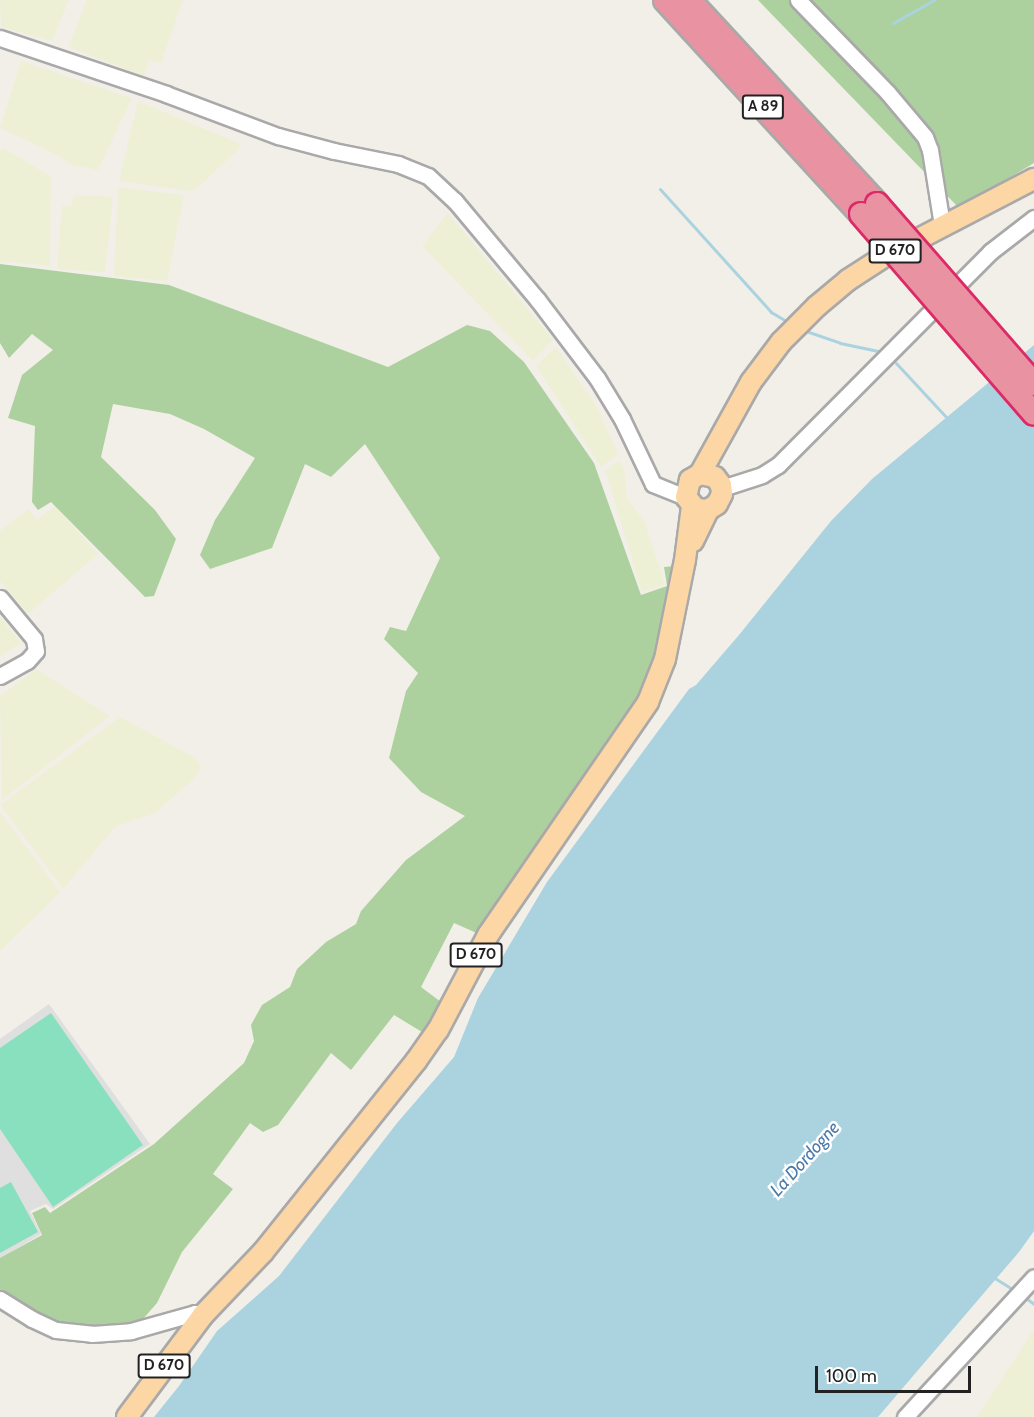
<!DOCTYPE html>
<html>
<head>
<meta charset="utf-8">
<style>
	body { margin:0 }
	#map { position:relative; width:1034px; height:1417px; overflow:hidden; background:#f2efe9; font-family:Cabin,sans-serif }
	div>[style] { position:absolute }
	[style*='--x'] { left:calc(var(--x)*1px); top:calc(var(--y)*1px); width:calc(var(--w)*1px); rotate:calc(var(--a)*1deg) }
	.residential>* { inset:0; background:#e0dfdf }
	.farmland>* { inset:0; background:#eef0d5 }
	.forest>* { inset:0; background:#add19e }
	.pitch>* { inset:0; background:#88e0be }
	.water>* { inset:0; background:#aad3df }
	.stream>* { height:3px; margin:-1.5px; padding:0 1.5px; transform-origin:1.5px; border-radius:1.5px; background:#aad3df }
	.roads { filter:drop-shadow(2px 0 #a9a9a9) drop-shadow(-2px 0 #a9a9a9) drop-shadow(0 2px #a9a9a9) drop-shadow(0 -2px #a9a9a9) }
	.minor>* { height:15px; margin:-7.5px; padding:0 7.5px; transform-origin:7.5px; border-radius:7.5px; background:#fff }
	.major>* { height:20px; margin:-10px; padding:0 10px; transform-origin:10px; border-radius:10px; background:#fcd6a4 }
	.highway>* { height:22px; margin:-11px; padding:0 11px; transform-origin:11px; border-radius:11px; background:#e892a2 }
	.bridges { filter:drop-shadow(2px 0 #dc2a67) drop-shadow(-2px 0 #dc2a67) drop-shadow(0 2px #dc2a67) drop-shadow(0 -2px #dc2a67) }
	.highway-bridge>* { height:22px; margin:-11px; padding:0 11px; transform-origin:11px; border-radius:11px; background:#e892a2 }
	span { translate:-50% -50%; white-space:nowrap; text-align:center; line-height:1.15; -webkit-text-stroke:5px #fff; paint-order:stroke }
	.shield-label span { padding:2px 4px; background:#fff; border:2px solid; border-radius:4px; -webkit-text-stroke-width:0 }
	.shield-label { font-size:15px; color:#222; font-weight:700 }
	.water-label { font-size:18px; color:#4a7aab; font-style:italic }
	.scale { position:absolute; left:815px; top:1366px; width:156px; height:27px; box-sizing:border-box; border:3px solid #222; border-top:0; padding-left:8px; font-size:18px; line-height:21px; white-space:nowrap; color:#222; -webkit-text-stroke:4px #fff; paint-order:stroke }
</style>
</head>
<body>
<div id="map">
	<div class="residential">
		<div style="clip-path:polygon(49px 1004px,150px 1144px,53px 1209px,46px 1204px,30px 1211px,41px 1234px,0 1259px,0 1039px)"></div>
	</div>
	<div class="farmland">
		<div style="clip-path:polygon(0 0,69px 0,52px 41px,1px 27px)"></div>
		<div style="clip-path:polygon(86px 0,183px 0,161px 63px,149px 60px,144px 76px,69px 47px)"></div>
		<div style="clip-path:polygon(21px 61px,132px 98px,98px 170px,72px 165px,57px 155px,0 128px)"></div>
		<div style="clip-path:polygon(138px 101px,241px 144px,238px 150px,196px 189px,190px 191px,119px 181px)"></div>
		<div style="clip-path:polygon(4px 148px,51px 177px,50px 266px,0 261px,0 150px)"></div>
		<div style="clip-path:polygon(118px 187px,184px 195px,167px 281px,114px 276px)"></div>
		<div style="clip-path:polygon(74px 195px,113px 197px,105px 272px,57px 269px,62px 206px,71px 206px)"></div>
		<div style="clip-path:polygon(448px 213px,553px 340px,533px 361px,422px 246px)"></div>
		<div style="clip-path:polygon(556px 347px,597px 407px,618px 454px,601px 467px,536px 366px)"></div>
		<div style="clip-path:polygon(620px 460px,625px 472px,627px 499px,644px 520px,665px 585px,642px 592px,605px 470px)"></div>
		<div style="clip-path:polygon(55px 506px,98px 554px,28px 614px,0 581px,0 531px,28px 509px,37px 520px)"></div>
		<div style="clip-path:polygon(0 617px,21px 643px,0 656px)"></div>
		<div style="clip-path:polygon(36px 669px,110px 716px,2px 800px,0 696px)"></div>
		<div style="clip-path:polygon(120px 717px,196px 758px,201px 767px,197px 776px,155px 813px,116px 826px,63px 889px,0 805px)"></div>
		<div style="clip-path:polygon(0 812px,60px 892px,0 951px)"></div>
		<div style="clip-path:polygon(1034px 1329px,1034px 1417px,977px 1417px)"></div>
	</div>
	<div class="forest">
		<div style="clip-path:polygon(758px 0,1034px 0,1034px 163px,959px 208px)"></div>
		<div style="clip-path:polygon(0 264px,169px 285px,388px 367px,467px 325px,490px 331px,524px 362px,594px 463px,641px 595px,667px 586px,664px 567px,675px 566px,653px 671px,634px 706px,575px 788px,547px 838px,481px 935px,454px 923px,421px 987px,441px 1002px,422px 1032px,394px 1015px,351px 1070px,331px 1053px,278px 1125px,263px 1132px,250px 1123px,213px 1174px,233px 1189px,182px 1252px,157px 1303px,143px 1319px,116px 1325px,80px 1327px,53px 1322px,0 1293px,0 1258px,42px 1235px,32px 1213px,45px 1207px,50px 1213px,154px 1144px,244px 1063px,254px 1041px,251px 1025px,262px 1005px,290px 987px,297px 969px,326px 942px,356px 924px,361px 911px,406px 860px,465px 816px,421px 792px,389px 758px,406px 691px,418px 673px,384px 639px,390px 627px,406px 631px,440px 558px,365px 444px,331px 477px,305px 464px,272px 548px,210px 569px,200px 555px,215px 520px,255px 458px,204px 429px,170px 414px,113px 404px,101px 457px,155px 510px,176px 539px,154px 596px,145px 597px,51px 502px,38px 510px,32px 502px,35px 426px,8px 418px,22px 375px,53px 350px,32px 334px,9px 358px,0 343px)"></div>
	</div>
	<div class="pitch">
		<div style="clip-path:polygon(51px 1013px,143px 1145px,53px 1207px,0 1129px,0 1048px)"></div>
		<div style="clip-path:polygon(11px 1182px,38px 1232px,0 1253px,0 1188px)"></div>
	</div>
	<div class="water">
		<div style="clip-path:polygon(1034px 345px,1034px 1231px,1019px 1252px,878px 1417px,154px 1417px,179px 1386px,217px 1331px,279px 1276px,397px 1123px,454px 1057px,478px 998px,547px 882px,689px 689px,696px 685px,739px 635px,831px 521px,872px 479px)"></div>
	</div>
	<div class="stream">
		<div style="--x:893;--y:23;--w:47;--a:-29.3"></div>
		<div style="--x:660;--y:189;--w:166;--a:47.9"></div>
		<div style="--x:771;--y:312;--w:21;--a:31"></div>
		<div style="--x:803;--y:330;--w:39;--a:19"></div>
		<div style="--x:840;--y:343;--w:40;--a:12"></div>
		<div style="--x:896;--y:363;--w:76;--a:47.1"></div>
		<div style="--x:993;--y:1277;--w:26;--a:32"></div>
		<div style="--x:1023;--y:1296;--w:14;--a:36"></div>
	</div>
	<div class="roads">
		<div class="minor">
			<div style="--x:798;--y:0;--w:129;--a:45.9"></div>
			<div style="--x:888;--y:93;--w:57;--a:49.9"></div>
			<div style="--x:925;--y:137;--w:14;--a:69"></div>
			<div style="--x:930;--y:150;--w:76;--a:80.9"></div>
			<div style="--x:0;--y:38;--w:175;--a:18.6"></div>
			<div style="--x:166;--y:94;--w:120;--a:20.6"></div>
			<div style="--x:278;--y:136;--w:58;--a:15"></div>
			<div style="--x:334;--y:151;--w:65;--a:11.5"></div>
			<div style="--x:398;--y:164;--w:32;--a:22"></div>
			<div style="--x:428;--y:176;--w:37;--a:43"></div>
			<div style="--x:455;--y:201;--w:128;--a:50.1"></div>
			<div style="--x:537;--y:299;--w:99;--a:52.8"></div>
			<div style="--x:597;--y:378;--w:48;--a:58.6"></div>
			<div style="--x:622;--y:419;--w:72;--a:64.5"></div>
			<div style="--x:653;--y:484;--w:35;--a:22"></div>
			<div style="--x:722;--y:488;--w:42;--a:-18"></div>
			<div style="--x:762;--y:475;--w:19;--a:-32"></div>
			<div style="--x:778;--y:465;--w:301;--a:-45.1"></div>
			<div style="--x:990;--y:252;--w:56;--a:-37.7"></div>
			<div style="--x:0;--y:598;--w:53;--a:50.3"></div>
			<div style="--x:34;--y:639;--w:12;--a:81"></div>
			<div style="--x:36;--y:651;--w:13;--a:132"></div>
			<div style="--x:27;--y:661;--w:31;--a:151"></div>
			<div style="--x:0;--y:1299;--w:38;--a:32"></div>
			<div style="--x:32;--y:1319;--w:26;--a:25"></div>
			<div style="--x:56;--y:1330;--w:36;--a:6"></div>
			<div style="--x:92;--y:1334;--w:39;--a:-4"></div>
			<div style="--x:131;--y:1331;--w:66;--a:-15.7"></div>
			<div style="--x:195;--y:1313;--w:8;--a:14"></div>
			<div style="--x:905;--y:1417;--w:190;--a:-47.3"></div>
		</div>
		<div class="major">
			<div style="--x:700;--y:474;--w:105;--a:-61"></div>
			<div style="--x:751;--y:382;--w:50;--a:-53.1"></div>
			<div style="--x:781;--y:342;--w:51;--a:-45"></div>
			<div style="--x:817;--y:306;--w:40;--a:-40"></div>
			<div style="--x:848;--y:280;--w:38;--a:-33"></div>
			<div style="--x:880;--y:259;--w:174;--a:-27.5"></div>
			<div style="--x:693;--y:541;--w:34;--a:-64"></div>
			<div style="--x:708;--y:510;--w:11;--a:-34"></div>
			<div style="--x:717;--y:504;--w:11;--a:-63"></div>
			<div style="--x:722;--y:494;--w:9;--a:-96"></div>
			<div style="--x:721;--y:485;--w:10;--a:-127"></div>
			<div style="--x:715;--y:477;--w:15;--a:-169"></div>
			<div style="--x:700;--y:474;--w:12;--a:149"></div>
			<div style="--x:690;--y:480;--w:17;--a:103"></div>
			<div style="--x:686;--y:497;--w:16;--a:50"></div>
			<div style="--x:696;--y:509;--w:12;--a:5"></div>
			<div style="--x:127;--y:1417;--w:127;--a:-53.3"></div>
			<div style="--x:203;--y:1315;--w:87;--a:-46.4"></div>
			<div style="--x:263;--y:1252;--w:245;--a:-51.3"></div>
			<div style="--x:416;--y:1061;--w:38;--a:-55"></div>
			<div style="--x:438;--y:1030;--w:107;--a:-62.2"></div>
			<div style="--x:488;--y:935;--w:283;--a:-55.5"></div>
			<div style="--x:648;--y:702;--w:46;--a:-68.4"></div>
			<div style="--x:665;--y:659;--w:101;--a:-78.6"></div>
			<div style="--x:685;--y:560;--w:54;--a:-82.6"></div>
		</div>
		<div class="highway">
			<div style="--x:665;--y:0;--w:290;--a:47.5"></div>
			<div style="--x:689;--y:0;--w:277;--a:47.3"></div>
		</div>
	</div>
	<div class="bridges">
		<div class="highway-bridge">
			<div style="--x:877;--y:204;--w:239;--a:48.9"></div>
			<div style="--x:861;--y:214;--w:264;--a:49.1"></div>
		</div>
	</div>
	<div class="shield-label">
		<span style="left:763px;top:107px">A 89</span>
		<span style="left:895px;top:251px">D 670</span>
		<span style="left:476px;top:955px">D 670</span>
		<span style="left:164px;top:1366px">D 670</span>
	</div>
	<div class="water-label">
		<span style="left:805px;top:1159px;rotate:-48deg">La Dordogne</span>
	</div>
	<div class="scale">100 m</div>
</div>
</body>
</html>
